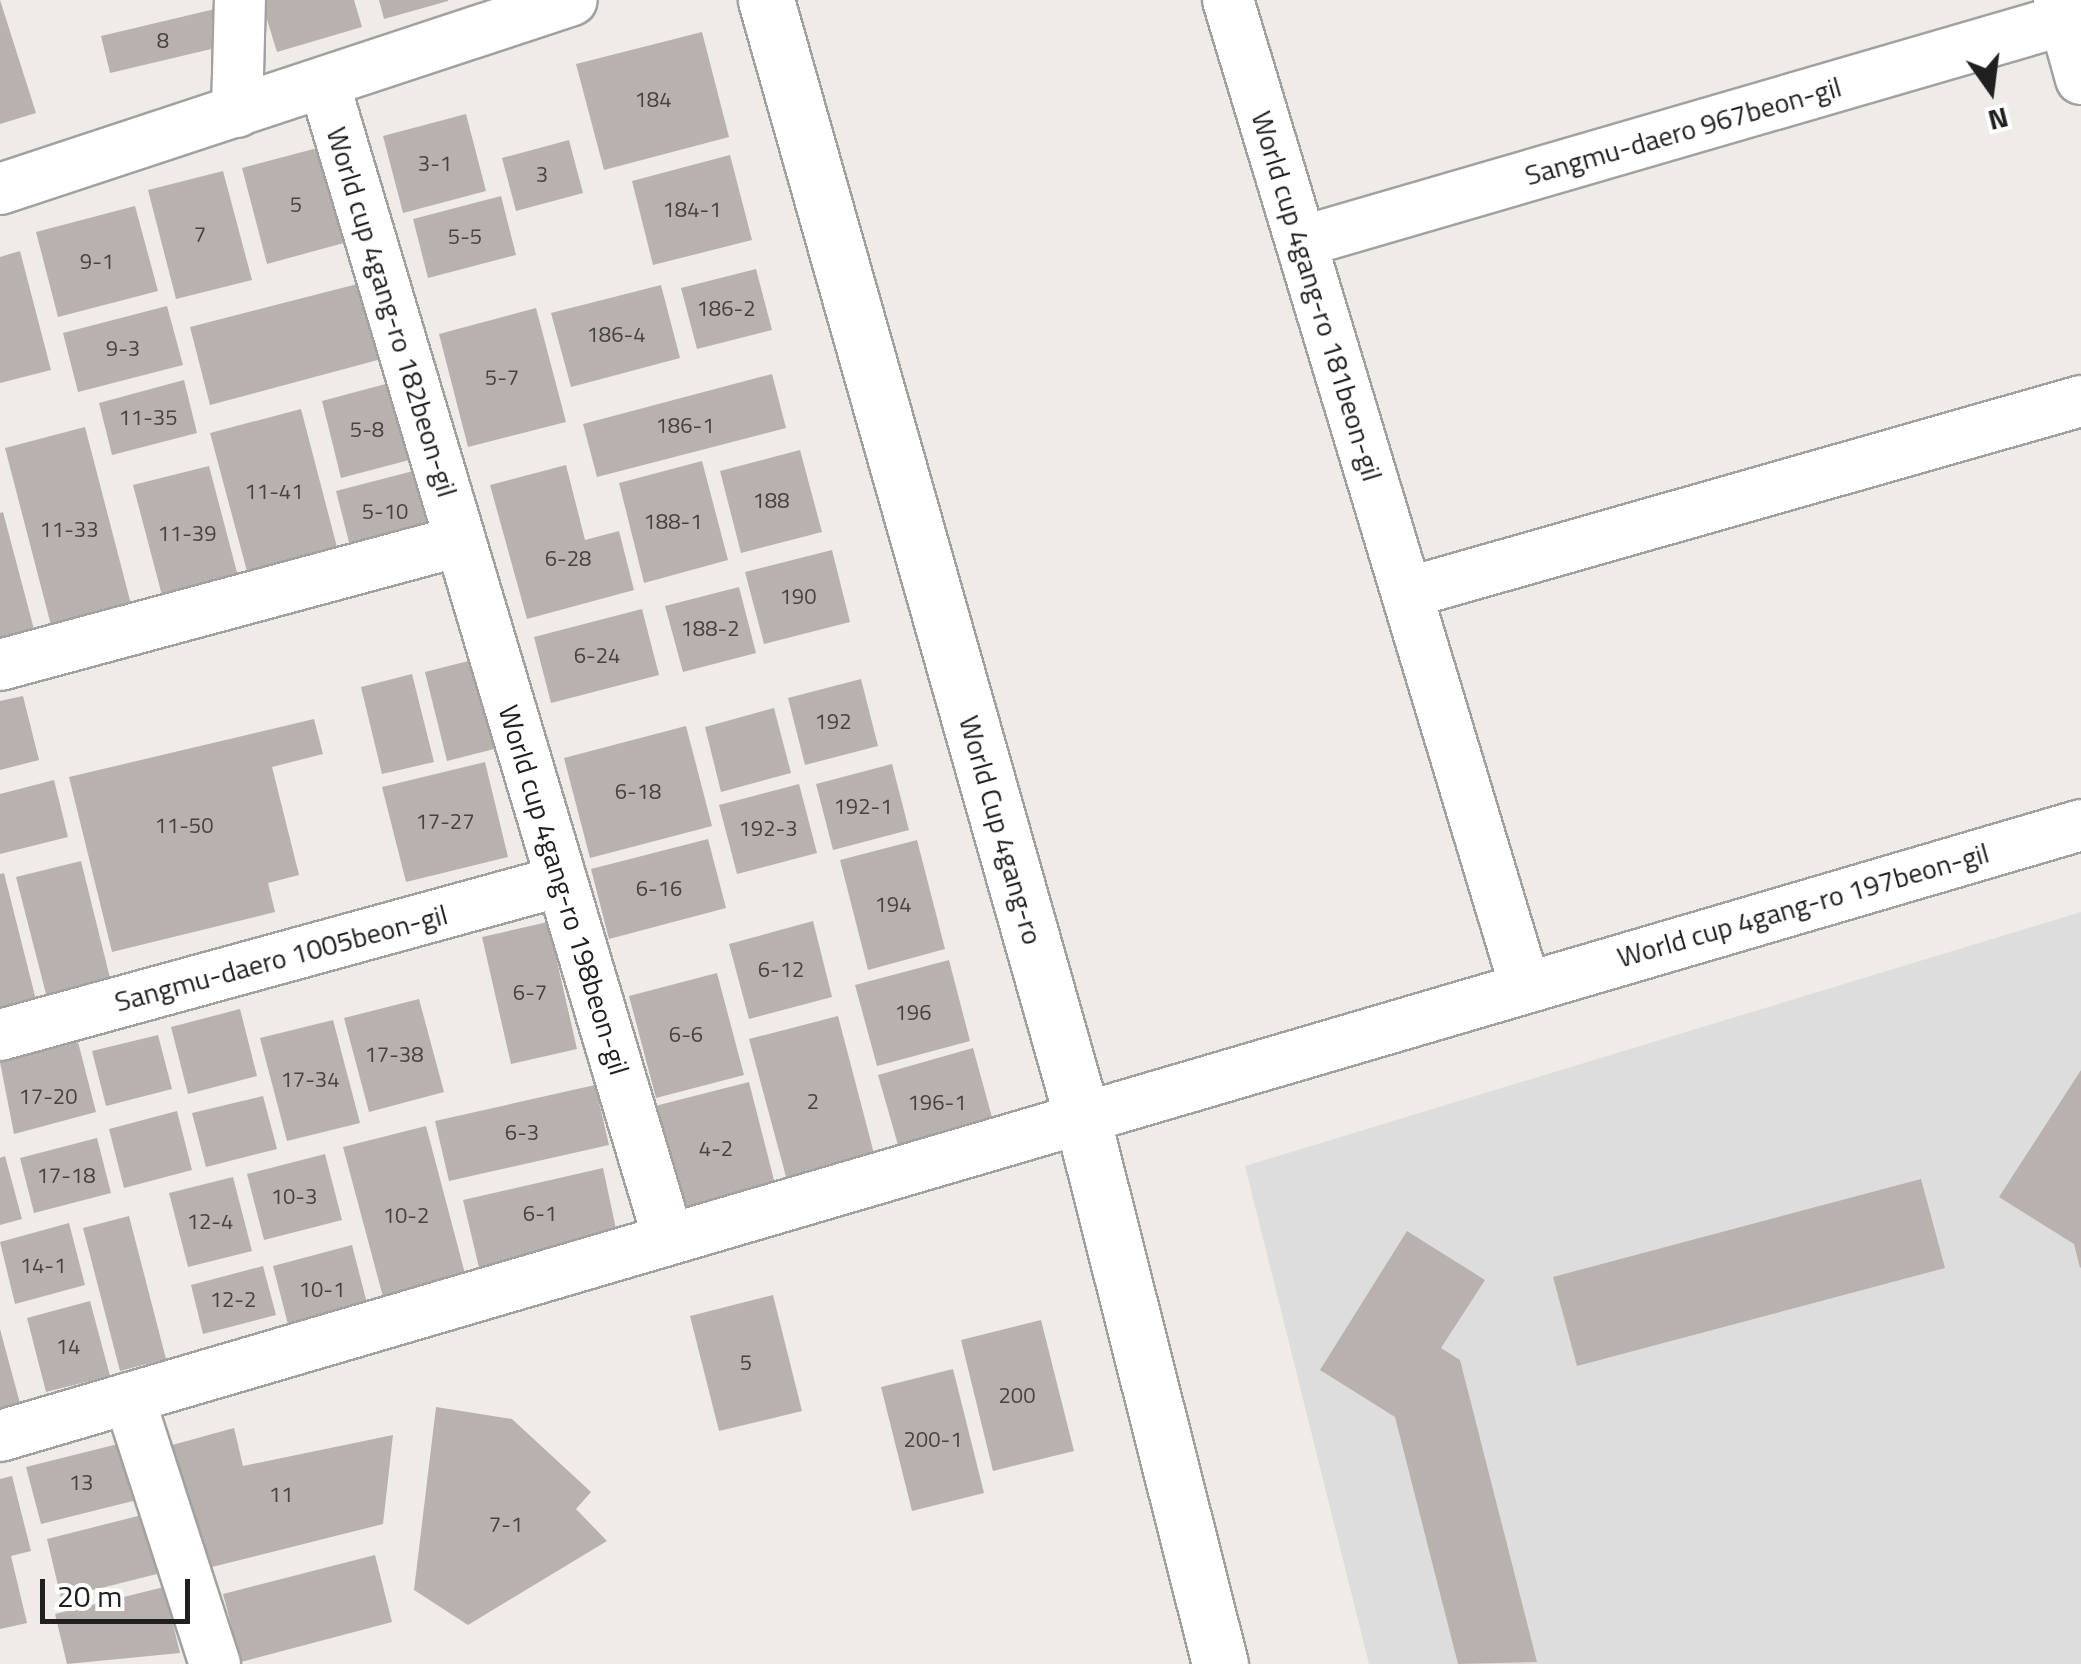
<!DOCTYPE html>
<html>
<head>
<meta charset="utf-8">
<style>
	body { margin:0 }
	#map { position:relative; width:2081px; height:1664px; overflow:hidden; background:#efece7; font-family:"Titillium Web",sans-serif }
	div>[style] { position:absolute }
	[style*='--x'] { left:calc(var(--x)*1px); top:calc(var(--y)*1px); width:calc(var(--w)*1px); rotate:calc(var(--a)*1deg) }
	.residential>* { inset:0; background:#dedddd }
	.building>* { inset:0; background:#b8b1ad }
	.roads { filter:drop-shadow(2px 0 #a1a1a1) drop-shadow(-2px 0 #a1a1a1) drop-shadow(0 2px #a1a1a1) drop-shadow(0 -2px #a1a1a1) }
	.minor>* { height:50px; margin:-25px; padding:0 25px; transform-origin:25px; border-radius:25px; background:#fff }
	.tertiary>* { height:55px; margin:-27.5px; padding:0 27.5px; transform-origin:27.5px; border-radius:27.5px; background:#fff }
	span { translate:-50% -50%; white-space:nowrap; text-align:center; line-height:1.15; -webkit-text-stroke:9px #fff; paint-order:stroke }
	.number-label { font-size:22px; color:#464443 }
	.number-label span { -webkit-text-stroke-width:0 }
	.street-label { font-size:28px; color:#202020 }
	.north { position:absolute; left:1941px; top:40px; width:100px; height:100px; -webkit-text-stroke:8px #fff; paint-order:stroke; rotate:166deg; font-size:28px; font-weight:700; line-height:40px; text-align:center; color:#202020 }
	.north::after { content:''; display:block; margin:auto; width:35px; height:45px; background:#202020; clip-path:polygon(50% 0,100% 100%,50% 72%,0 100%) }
	.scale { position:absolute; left:40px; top:1579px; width:150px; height:45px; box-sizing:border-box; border:5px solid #202020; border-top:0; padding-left:12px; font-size:30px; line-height:35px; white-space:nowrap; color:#202020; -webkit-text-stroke:8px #fff; paint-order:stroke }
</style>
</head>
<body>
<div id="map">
	<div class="residential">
		<div style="clip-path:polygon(2081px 912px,2081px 1664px,1369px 1664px,1245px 1166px)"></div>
	</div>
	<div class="building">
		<div style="clip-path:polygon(0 0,36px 113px,0 124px)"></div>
		<div style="clip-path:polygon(261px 0,354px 0,362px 27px,277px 52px)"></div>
		<div style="clip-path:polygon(379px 0,448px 0,448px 1px,384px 19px)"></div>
		<div style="clip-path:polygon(215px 9px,224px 46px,110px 73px,101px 36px)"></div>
		<div style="clip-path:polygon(702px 32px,729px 137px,604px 170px,576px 64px)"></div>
		<div style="clip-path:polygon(466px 114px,486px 191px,403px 213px,383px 136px)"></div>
		<div style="clip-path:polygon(569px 140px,583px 193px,516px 211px,502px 158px)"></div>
		<div style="clip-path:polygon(325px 146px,351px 241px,267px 264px,242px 168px)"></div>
		<div style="clip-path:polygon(730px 155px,752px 240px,653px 265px,632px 181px)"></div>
		<div style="clip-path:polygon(223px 171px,252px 280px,176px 299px,148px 190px)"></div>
		<div style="clip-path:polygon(501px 196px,516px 255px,428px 278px,413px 219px)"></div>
		<div style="clip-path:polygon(135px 206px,158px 291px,58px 317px,36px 232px)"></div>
		<div style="clip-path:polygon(20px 251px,51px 370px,0 383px,0 257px)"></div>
		<div style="clip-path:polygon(756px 269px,772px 330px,697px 349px,681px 288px)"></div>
		<div style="clip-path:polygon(369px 281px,389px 357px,210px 405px,190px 327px)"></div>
		<div style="clip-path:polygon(661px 285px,680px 358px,571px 387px,551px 313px)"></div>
		<div style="clip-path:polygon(167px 306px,183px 365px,78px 392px,63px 333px)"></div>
		<div style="clip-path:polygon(536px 308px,566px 422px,468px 447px,439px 334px)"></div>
		<div style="clip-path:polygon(772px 374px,786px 428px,597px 477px,583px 424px)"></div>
		<div style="clip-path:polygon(184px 380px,197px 433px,112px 455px,99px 403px)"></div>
		<div style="clip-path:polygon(393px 382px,413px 459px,341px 478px,322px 401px)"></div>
		<div style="clip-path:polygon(301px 409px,338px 551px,248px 575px,210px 433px)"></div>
		<div style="clip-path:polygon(85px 427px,133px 612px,53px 633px,5px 448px)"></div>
		<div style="clip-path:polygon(800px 450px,822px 532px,741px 553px,720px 471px)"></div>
		<div style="clip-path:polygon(702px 461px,728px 560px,644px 583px,619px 483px)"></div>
		<div style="clip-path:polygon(566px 465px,585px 540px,619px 531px,634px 590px,527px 619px,490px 485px)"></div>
		<div style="clip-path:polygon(209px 466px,240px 584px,164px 603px,133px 485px)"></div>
		<div style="clip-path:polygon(417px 470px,433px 532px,352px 554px,336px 491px)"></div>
		<div style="clip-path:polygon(3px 512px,36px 637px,0 646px,0 513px)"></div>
		<div style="clip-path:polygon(832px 550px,850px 622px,764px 644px,745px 572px)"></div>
		<div style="clip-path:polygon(739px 587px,756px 653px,683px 672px,665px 606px)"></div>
		<div style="clip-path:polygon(642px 609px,659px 675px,551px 703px,534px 637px)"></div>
		<div style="clip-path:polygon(480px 658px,502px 747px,447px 761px,425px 672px)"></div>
		<div style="clip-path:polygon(412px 674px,434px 762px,382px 774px,361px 687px)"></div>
		<div style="clip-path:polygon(861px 679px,878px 746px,805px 765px,788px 698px)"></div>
		<div style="clip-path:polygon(23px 696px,39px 760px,0 770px,0 701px)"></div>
		<div style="clip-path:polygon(774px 708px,791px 773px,721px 792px,705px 727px)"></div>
		<div style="clip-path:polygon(314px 719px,323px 754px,272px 767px,299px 875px,268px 883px,275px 912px,112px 952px,69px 777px)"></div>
		<div style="clip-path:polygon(686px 726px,712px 826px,590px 858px,564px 758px)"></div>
		<div style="clip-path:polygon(485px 762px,508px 857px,406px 882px,382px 787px)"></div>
		<div style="clip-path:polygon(892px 764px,909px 830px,833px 850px,816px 784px)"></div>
		<div style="clip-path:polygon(54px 780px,68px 837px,0 854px,0 794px)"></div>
		<div style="clip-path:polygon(799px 784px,817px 853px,737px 874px,719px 805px)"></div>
		<div style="clip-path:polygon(708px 839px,726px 908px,609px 939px,591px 869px)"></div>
		<div style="clip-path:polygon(917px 840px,945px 949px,868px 970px,840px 860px)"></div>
		<div style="clip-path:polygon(81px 861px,110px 978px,46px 994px,16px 877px)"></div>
		<div style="clip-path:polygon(4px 873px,36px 1000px,0 1009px,0 874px)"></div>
		<div style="clip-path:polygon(813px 921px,832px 997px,749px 1019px,729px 944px)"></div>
		<div style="clip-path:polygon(548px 922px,577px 1049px,511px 1064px,482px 937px)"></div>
		<div style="clip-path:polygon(949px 960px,970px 1041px,877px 1066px,855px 985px)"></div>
		<div style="clip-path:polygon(717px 973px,744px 1075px,656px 1098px,629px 996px)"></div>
		<div style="clip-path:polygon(419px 999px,444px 1092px,369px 1112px,344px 1018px)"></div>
		<div style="clip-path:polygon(240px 1009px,257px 1076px,188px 1094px,171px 1027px)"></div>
		<div style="clip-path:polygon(838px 1016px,877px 1165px,789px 1188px,749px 1039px)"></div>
		<div style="clip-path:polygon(333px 1020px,360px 1123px,287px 1141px,260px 1038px)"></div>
		<div style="clip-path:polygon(158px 1035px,172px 1089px,106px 1106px,92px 1051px)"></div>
		<div style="clip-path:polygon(78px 1042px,96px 1112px,14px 1134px,0 1062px)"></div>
		<div style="clip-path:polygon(973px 1048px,996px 1132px,902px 1159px,878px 1075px)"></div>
		<div style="clip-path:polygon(2081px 1070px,2081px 1267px,2080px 1268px,2074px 1244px,1999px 1197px)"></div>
		<div style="clip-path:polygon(749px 1082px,777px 1192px,684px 1216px,655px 1106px)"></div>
		<div style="clip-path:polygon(595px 1085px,609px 1145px,449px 1181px,435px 1121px)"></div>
		<div style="clip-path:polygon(263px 1096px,277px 1149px,206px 1167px,192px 1113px)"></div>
		<div style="clip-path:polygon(177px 1111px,192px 1170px,124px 1188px,109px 1129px)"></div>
		<div style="clip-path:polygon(426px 1126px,468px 1285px,386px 1308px,343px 1147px)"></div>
		<div style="clip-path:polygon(97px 1138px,111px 1193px,34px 1213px,20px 1158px)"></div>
		<div style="clip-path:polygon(325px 1154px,342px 1220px,264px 1240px,247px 1174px)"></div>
		<div style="clip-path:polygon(5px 1156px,22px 1219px,0 1225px,0 1158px)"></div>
		<div style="clip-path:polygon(603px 1168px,616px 1229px,604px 1247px,481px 1276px,463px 1200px)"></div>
		<div style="clip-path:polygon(233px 1177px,252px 1251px,188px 1267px,169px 1193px)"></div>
		<div style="clip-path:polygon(1921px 1179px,1945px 1268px,1577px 1366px,1553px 1277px)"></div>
		<div style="clip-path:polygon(129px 1216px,166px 1359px,120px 1371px,83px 1228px)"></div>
		<div style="clip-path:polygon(69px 1223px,85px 1285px,15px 1304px,0 1242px)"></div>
		<div style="clip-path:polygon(1407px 1231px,1485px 1280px,1441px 1348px,1460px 1360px,1537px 1662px,1458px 1664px,1395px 1417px,1320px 1370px)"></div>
		<div style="clip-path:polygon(352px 1245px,370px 1315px,291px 1336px,273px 1266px)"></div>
		<div style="clip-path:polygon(263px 1266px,276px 1315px,203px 1334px,191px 1285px)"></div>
		<div style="clip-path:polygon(773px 1295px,802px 1411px,719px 1431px,690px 1316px)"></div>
		<div style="clip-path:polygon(90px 1301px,110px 1376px,46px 1392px,27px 1318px)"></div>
		<div style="clip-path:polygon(1041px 1320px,1074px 1451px,993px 1471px,961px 1340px)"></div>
		<div style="clip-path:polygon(0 1329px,21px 1407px,0 1413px)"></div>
		<div style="clip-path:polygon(953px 1369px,984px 1493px,912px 1511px,881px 1387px)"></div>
		<div style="clip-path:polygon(436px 1407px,512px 1419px,591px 1492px,576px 1509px,607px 1541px,468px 1625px,414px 1590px)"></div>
		<div style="clip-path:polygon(234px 1428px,243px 1466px,393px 1435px,383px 1524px,196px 1571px,165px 1447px)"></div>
		<div style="clip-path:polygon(122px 1443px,137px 1500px,41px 1524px,26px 1467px)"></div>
		<div style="clip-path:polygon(12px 1476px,31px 1551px,11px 1556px,27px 1623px,0 1629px,0 1479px)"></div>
		<div style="clip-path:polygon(142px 1515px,157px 1574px,61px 1598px,47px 1539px)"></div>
		<div style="clip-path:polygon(375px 1555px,392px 1622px,241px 1662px,223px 1594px)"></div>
		<div style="clip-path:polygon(164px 1587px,180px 1653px,67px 1664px,55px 1614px)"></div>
	</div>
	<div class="roads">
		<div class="minor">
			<div style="--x:1228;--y:0;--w:1030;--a:73.24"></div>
			<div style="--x:2059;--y:0;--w:82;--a:74.4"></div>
			<div style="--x:324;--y:83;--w:1205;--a:73.41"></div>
			<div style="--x:237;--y:112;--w:112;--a:-88.5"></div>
			<div style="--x:0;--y:189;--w:602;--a:-18.28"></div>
			<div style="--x:1301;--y:242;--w:812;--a:-16.23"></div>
			<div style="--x:1407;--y:593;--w:701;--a:-15.9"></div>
			<div style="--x:0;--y:665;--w:476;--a:-15.1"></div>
			<div style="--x:0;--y:1035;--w:582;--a:-15.35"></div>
			<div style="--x:129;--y:1398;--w:280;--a:72.1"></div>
			<div style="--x:0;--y:1436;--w:2169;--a:-16.36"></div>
		</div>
		<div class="tertiary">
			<div style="--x:766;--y:0;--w:1161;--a:74.2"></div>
			<div style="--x:1082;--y:1117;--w:564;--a:75.84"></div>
		</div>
	</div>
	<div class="number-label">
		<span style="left:163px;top:41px">8</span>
		<span style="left:653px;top:100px">184</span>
		<span style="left:435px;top:164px">3-1</span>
		<span style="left:542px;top:175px">3</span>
		<span style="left:296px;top:205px">5</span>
		<span style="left:692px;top:210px">184-1</span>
		<span style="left:200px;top:235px">7</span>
		<span style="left:465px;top:237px">5-5</span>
		<span style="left:97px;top:262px">9-1</span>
		<span style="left:726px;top:309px">186-2</span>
		<span style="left:616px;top:335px">186-4</span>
		<span style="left:123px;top:349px">9-3</span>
		<span style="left:502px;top:378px">5-7</span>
		<span style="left:148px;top:418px">11-35</span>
		<span style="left:685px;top:426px">186-1</span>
		<span style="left:367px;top:430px">5-8</span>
		<span style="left:274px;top:492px">11-41</span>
		<span style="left:771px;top:501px">188</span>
		<span style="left:385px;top:512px">5-10</span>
		<span style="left:673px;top:522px">188-1</span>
		<span style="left:69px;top:530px">11-33</span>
		<span style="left:187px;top:534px">11-39</span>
		<span style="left:568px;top:559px">6-28</span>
		<span style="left:798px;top:597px">190</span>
		<span style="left:710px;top:629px">188-2</span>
		<span style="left:597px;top:656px">6-24</span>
		<span style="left:833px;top:722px">192</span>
		<span style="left:638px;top:792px">6-18</span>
		<span style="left:863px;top:807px">192-1</span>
		<span style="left:445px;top:822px">17-27</span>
		<span style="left:184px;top:826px">11-50</span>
		<span style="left:768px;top:829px">192-3</span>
		<span style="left:659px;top:889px">6-16</span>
		<span style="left:893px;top:905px">194</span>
		<span style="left:781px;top:970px">6-12</span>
		<span style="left:530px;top:993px">6-7</span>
		<span style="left:913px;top:1013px">196</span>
		<span style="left:686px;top:1035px">6-6</span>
		<span style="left:394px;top:1055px">17-38</span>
		<span style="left:310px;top:1080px">17-34</span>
		<span style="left:48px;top:1097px">17-20</span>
		<span style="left:813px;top:1102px">2</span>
		<span style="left:937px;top:1103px">196-1</span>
		<span style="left:522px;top:1133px">6-3</span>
		<span style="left:716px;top:1149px">4-2</span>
		<span style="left:66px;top:1176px">17-18</span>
		<span style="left:294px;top:1197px">10-3</span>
		<span style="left:540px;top:1214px">6-1</span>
		<span style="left:406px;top:1216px">10-2</span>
		<span style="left:210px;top:1222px">12-4</span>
		<span style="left:43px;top:1266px">14-1</span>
		<span style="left:322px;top:1290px">10-1</span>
		<span style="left:233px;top:1300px">12-2</span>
		<span style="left:68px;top:1347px">14</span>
		<span style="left:746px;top:1363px">5</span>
		<span style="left:1017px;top:1396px">200</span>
		<span style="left:933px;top:1440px">200-1</span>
		<span style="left:81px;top:1483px">13</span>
		<span style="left:281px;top:1495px">11</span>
		<span style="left:506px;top:1525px">7-1</span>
	</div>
	<div class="street-label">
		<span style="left:1683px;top:131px;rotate:-16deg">Sangmu-daero 967beon-gil</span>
		<span style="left:1317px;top:296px;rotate:73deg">World cup 4gang-ro 181beon-gil</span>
		<span style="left:392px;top:312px;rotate:73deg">World cup 4gang-ro 182beon-gil</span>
		<span style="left:1001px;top:830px;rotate:74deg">World Cup 4gang-ro</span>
		<span style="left:564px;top:890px;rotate:73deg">World cup 4gang-ro 198beon-gil</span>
		<span style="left:1803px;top:905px;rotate:-16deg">World cup 4gang-ro 197beon-gil</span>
		<span style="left:281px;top:958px;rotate:-15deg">Sangmu-daero 1005beon-gil</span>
	</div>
	<div class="north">N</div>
	<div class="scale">20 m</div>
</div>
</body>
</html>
